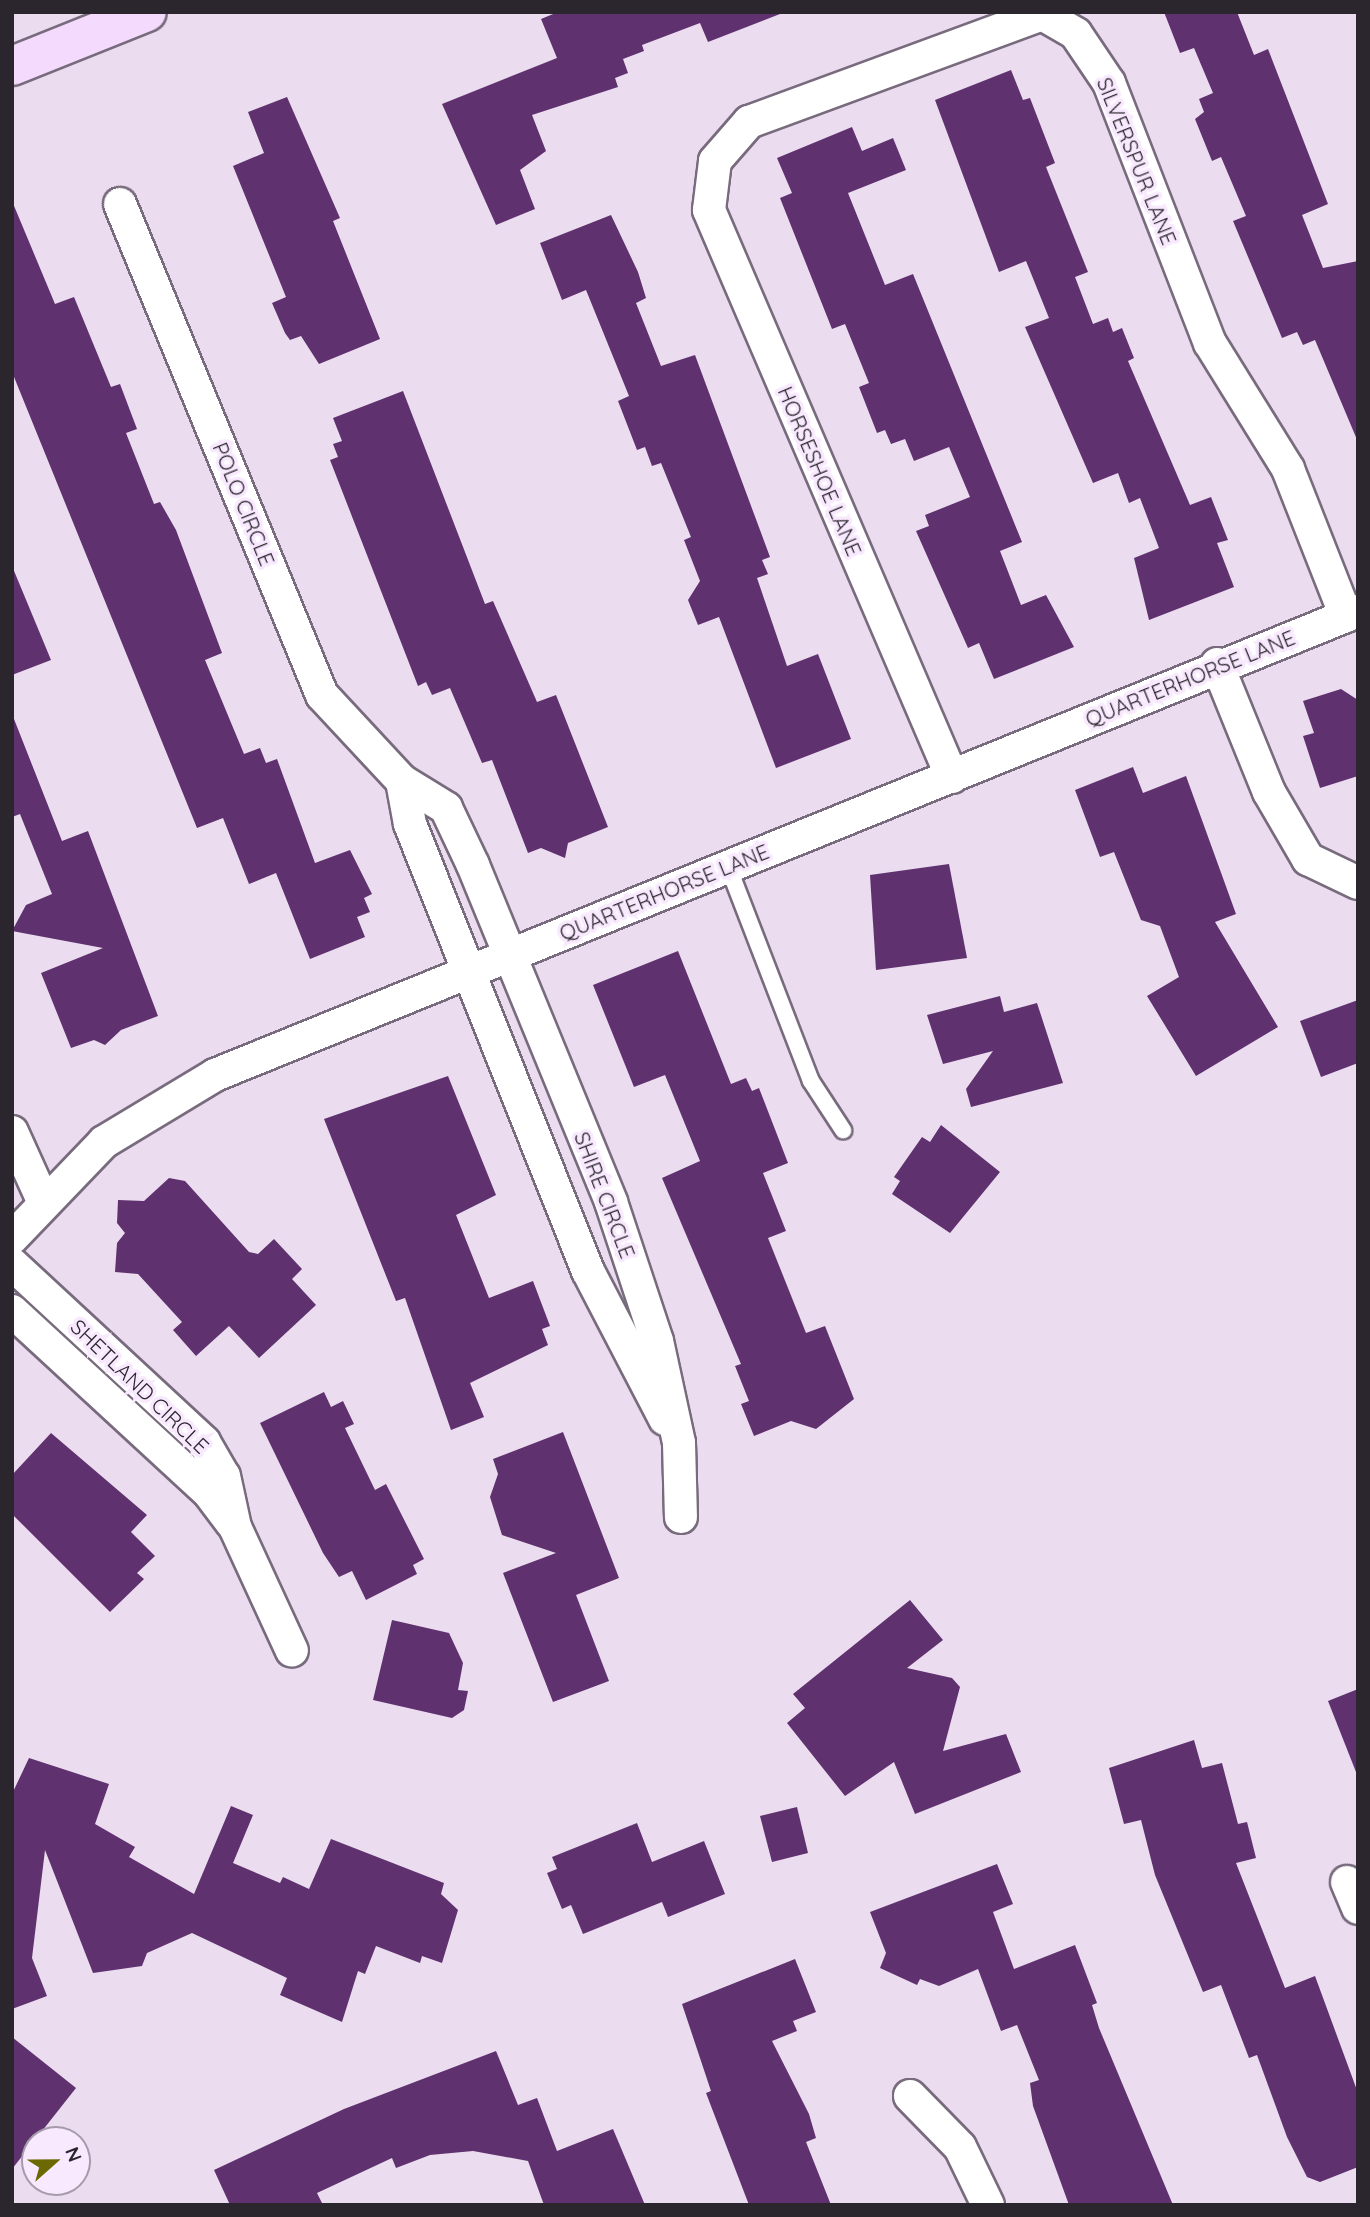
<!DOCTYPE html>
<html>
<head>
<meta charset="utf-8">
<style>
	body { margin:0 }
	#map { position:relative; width:1370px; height:2217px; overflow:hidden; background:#ebdcf0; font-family:Quicksand,sans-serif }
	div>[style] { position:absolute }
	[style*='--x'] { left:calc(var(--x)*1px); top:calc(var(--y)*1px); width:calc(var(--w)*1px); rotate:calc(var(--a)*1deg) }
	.building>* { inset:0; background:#5f316e }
	.roads { filter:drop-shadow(2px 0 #786b7d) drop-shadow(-2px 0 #786b7d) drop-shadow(0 2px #786b7d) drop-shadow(0 -2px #786b7d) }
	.service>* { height:16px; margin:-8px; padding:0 8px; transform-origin:8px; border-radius:8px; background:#fff }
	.minor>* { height:32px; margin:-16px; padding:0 16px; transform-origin:16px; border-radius:16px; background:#fff }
	.secondary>* { height:38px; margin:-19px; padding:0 19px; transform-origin:19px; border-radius:19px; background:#f4dbfd }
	span { translate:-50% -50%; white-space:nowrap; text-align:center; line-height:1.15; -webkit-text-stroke:7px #f8e9fe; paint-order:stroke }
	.street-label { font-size:21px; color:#2b262d }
	.frame { position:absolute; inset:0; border:14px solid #2b262d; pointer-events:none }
	.north { position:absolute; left:21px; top:2126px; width:70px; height:70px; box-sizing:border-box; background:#f8e9fe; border:2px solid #a69baa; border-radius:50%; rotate:69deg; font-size:19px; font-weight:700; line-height:28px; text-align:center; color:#2b262d }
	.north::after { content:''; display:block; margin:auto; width:24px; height:32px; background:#6d6902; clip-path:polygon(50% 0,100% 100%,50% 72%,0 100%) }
</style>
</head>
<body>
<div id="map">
	<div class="building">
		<div style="clip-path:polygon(558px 12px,780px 14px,708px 42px,700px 23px,642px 45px,644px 51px,623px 59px,628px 73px,615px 78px,618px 87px,532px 115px,546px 151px,520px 170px,535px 209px,496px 225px,442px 104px,557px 58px,541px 19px)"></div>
		<div style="clip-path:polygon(1164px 12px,1237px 12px,1254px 55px,1268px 49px,1328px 204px,1302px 215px,1323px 268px,1358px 261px,1358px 442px,1315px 340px,1303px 345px,1297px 332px,1282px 338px,1233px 221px,1246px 216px,1221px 157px,1212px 161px,1195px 119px,1204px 112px,1199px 99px,1213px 93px,1194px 48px,1180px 53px)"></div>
		<div style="clip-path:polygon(1011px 70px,1023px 100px,1030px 98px,1055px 163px,1046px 167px,1088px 272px,1075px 277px,1093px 324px,1108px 318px,1113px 332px,1122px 328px,1134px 358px,1128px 361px,1190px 505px,1211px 497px,1228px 540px,1217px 543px,1234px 587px,1149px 620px,1134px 558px,1159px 548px,1140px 498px,1129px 503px,1118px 473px,1093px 483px,1025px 327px,1049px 318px,1026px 261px,999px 272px,935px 100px)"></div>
		<div style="clip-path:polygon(287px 97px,340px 218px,333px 221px,380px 339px,319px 364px,301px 336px,290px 340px,285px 333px,272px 303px,286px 297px,233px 166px,264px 153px,248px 112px)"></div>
		<div style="clip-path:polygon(852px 127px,862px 151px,893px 138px,906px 170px,848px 193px,885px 285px,913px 274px,1022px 542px,1000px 551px,1021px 605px,1046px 595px,1074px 647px,994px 679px,979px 643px,968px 648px,916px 531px,929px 526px,925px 515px,970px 497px,949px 447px,914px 461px,905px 439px,891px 444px,885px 430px,877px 433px,859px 387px,869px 383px,845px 324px,832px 329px,780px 198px,792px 193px,777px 158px)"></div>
		<div style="clip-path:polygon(12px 201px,55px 304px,74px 297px,111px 387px,120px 384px,137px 429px,126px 433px,154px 504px,160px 502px,176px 530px,222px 653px,205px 660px,244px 754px,260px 748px,266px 763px,277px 759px,315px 863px,350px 850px,372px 894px,364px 898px,370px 912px,357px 917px,365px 937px,310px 959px,276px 873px,249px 884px,223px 818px,197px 828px,12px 372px)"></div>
		<div style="clip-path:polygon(611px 215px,638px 272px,646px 298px,636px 303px,661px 366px,695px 355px,770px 557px,762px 560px,768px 574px,757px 578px,787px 666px,818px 654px,851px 739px,776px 768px,719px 617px,698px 625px,688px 600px,700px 581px,684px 540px,691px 537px,661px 463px,652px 466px,645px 447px,637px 450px,618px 401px,629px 396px,586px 290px,562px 300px,540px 243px)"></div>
		<div style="clip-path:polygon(403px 391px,485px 604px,493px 601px,537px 702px,556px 695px,608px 827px,568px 843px,565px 858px,541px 848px,528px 853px,492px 760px,482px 763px,450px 688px,432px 695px,426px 682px,418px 686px,330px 460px,338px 457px,333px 444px,342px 441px,333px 418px)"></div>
		<div style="clip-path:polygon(12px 566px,51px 660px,12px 675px)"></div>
		<div style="clip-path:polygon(1341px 689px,1358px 700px,1358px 776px,1320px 788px,1303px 736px,1314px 733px,1303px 701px)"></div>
		<div style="clip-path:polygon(14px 719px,62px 841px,88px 831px,158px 1016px,121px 1030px,105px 1045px,94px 1040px,71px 1048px,41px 973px,103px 948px,12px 931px,26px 905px,52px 894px,20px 814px,12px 817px)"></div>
		<div style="clip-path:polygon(1133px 767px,1143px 793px,1186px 776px,1236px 914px,1215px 922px,1278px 1027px,1196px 1076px,1147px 996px,1179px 977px,1160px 926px,1141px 920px,1114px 852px,1100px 857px,1075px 790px)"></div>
		<div style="clip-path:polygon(949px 864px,967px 958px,876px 970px,870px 875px)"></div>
		<div style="clip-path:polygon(678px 951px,731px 1084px,746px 1078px,752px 1091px,759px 1088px,788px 1163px,763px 1173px,786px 1231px,768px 1238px,806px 1333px,825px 1326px,854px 1399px,816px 1429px,791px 1421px,754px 1436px,741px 1404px,749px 1401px,735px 1366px,741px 1364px,662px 1178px,700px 1161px,665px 1075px,634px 1087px,593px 985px)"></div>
		<div style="clip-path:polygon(1000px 996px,1004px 1012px,1037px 1003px,1063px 1083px,971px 1107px,966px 1089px,993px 1051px,943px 1064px,927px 1015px)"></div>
		<div style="clip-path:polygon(1358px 1000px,1358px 1063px,1321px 1077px,1300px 1021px)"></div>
		<div style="clip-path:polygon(448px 1076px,496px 1195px,456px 1215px,489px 1298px,533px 1281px,550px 1326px,542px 1329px,548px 1345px,470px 1383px,484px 1417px,451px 1430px,405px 1298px,396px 1301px,324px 1119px)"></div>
		<div style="clip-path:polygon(941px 1125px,1000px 1172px,950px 1233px,892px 1194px,900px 1181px,894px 1177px,922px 1137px,930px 1142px)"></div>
		<div style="clip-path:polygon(169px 1178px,185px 1181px,249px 1252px,258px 1254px,274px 1239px,302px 1269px,292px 1279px,316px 1305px,259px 1358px,229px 1326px,196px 1356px,173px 1330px,182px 1322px,138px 1274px,115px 1272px,117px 1243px,125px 1233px,117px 1223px,118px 1200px,144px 1201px)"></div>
		<div style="clip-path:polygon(324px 1392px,331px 1407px,343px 1401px,354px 1424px,345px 1428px,375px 1490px,386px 1484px,424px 1559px,413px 1565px,417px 1574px,366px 1600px,352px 1571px,339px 1577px,323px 1553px,260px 1423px)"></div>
		<div style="clip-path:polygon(563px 1432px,619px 1578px,576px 1595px,609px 1681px,553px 1702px,503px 1573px,556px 1553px,502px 1535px,490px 1497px,498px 1474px,493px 1459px)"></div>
		<div style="clip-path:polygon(51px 1433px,147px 1515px,131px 1532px,155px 1556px,137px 1573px,144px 1579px,110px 1612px,12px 1514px,12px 1475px)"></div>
		<div style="clip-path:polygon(910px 1600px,943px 1640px,907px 1668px,952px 1678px,960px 1687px,943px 1751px,1006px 1734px,1021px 1772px,915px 1814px,894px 1762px,845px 1796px,787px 1723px,805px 1708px,793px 1694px)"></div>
		<div style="clip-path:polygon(392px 1620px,449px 1633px,463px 1663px,458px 1690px,468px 1691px,464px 1710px,452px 1718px,373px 1700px)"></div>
		<div style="clip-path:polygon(1358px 1689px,1358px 1772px,1356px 1772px,1328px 1701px)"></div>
		<div style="clip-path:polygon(1194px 1740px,1202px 1768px,1222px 1763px,1238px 1824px,1247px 1822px,1256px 1858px,1236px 1863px,1285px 1988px,1315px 1976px,1358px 2093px,1358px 2167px,1320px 2182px,1307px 2177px,1287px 2137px,1257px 2055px,1249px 2058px,1221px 1985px,1203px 1992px,1155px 1875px,1141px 1820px,1124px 1824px,1109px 1768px)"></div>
		<div style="clip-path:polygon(29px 1758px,109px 1784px,95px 1824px,135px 1847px,129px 1857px,194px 1894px,231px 1806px,253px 1815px,233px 1863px,280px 1883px,283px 1877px,309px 1889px,331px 1839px,444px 1883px,441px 1894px,458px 1910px,442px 1963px,422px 1956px,420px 1963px,376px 1946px,365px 1974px,358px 1971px,342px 2022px,280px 1995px,287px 1978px,192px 1933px,147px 1953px,142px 1966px,93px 1973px,45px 1850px,32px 1958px,47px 1996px,12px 2009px,12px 1794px)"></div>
		<div style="clip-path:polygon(797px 1807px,808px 1853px,772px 1862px,760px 1816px)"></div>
		<div style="clip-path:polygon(637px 1823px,652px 1862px,704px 1841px,725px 1894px,668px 1917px,662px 1902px,583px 1934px,571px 1905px,562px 1909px,547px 1873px,557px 1869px,552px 1857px)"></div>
		<div style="clip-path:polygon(997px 1864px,1013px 1904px,993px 1912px,1014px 1969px,1075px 1945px,1097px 2003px,1092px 2005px,1099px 2028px,1173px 2205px,1069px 2205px,1033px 2106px,1030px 2083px,1039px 2080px,1017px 2025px,1001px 2031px,978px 1969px,939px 1986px,920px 1979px,917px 1985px,880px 1968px,886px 1953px,870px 1912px)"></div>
		<div style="clip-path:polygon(795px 1959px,816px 2012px,793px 2021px,797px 2031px,772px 2041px,809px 2114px,816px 2138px,806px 2142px,831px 2205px,749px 2205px,706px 2093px,711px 2091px,682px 2004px)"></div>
		<div style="clip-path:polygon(12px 2037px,76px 2088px,12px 2169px)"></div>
		<div style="clip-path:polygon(496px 2051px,518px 2105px,537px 2098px,557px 2151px,613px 2129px,645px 2205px,544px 2205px,528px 2161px,473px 2151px,430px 2155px,396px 2168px,392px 2158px,317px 2193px,323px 2205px,230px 2205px,214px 2170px,344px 2109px)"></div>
	</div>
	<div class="roads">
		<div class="service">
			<div style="--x:728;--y:866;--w:230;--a:68.9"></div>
			<div style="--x:811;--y:1081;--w:59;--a:56.9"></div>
		</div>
		<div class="minor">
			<div style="--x:120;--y:204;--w:531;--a:67.64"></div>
			<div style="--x:322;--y:695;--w:117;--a:47.1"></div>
			<div style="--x:402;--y:781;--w:52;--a:31.5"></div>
			<div style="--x:446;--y:808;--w:63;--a:64.7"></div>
			<div style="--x:473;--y:865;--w:364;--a:67.7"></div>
			<div style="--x:611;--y:1202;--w:146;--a:71.7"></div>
			<div style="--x:657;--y:1341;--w:104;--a:77.8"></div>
			<div style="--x:679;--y:1443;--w:74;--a:88.5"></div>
			<div style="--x:1217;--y:664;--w:138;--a:67.9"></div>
			<div style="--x:1269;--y:792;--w:78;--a:59.8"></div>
			<div style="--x:1308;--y:859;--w:55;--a:25.6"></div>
			<div style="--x:952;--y:777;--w:617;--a:-113.2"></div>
			<div style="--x:709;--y:210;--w:49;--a:-83"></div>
			<div style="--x:715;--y:161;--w:52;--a:-48.9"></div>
			<div style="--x:749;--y:122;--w:312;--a:-20.2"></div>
			<div style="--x:1042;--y:14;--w:39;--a:30"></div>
			<div style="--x:1076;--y:34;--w:59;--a:56"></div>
			<div style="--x:1109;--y:83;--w:279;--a:68.8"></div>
			<div style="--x:1210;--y:343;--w:148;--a:58.2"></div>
			<div style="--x:1288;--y:469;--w:158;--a:68.5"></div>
			<div style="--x:402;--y:781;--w:44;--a:79.5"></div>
			<div style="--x:410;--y:824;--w:481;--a:68.3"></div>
			<div style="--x:588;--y:1271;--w:167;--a:62.5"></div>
			<div style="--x:12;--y:1132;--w:78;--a:65.7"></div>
			<div style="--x:12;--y:1238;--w:133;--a:-46.2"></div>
			<div style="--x:104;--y:1142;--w:130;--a:-31.1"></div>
			<div style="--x:215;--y:1075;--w:1234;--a:-22.09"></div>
			<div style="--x:12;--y:1264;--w:262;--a:42.8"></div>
			<div style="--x:204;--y:1442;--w:39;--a:60"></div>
			<div style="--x:224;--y:1476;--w:52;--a:77.8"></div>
			<div style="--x:235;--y:1527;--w:136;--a:65.3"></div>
			<div style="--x:12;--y:1311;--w:270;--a:42.7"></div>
			<div style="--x:210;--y:1494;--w:36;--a:53"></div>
			<div style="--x:1347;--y:1882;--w:28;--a:67"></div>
			<div style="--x:910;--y:2096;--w:71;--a:45.6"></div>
			<div style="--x:960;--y:2147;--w:64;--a:64.2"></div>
		</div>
		<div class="secondary">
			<div style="--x:12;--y:66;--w:145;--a:-21.8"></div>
		</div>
	</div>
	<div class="street-label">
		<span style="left:1137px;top:161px;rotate:68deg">SILVERSPUR LANE</span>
		<span style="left:820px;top:471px;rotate:67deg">HORSESHOE LANE</span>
		<span style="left:244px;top:504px;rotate:68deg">POLO CIRCLE</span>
		<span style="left:1190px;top:678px;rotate:-22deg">QUARTERHORSE LANE</span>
		<span style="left:664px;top:892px;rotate:-22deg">QUARTERHORSE LANE</span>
		<span style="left:605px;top:1195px;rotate:69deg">SHIRE CIRCLE</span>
		<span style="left:140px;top:1386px;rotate:44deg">SHETLAND CIRCLE</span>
	</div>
	<div class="frame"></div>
	<div class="north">N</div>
</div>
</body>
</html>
